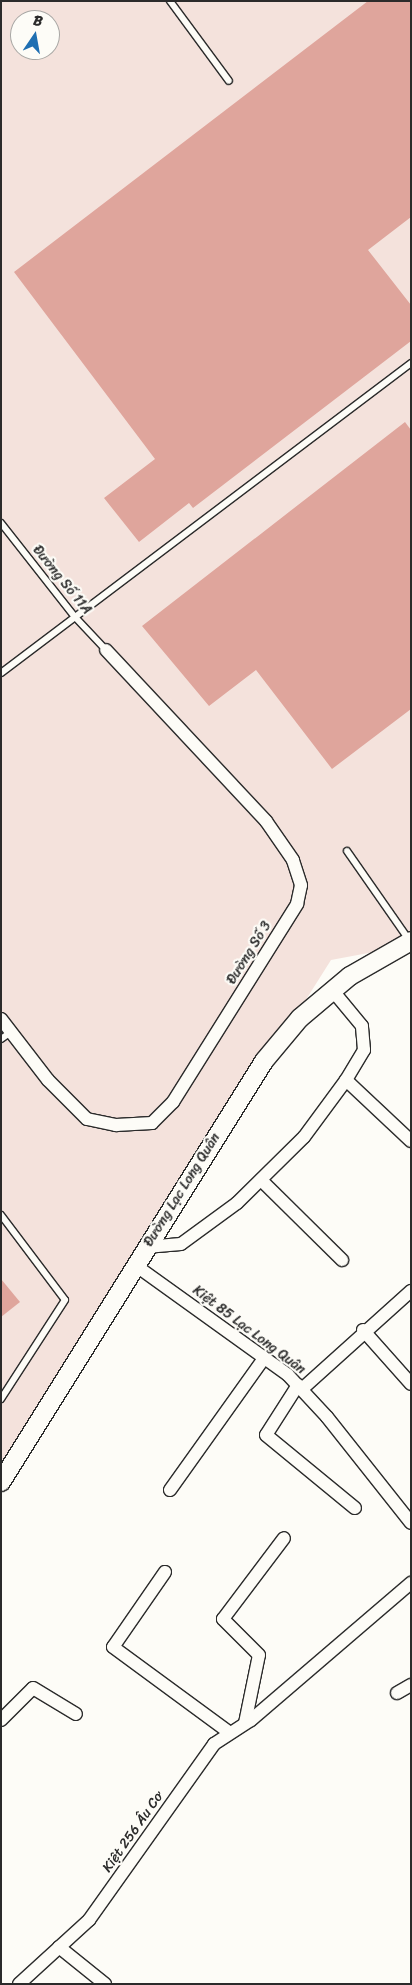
<!DOCTYPE html>
<html>
<head>
<meta charset="utf-8">
<style>
	body { margin:0 }
	#map { position:relative; width:412px; height:1985px; overflow:hidden; background:#fdfcf7; font-family:Sriracha,sans-serif }
	div>[style] { position:absolute }
	[style*='--x'] { left:calc(var(--x)*1px); top:calc(var(--y)*1px); width:calc(var(--w)*1px); rotate:calc(var(--a)*1deg) }
	.built>* { inset:0; background:#f4e2dc }
	.building>* { inset:0; background:#dfa59c }
	.roads { filter:drop-shadow(1px 0 #2b2b2b) drop-shadow(-1px 0 #2b2b2b) drop-shadow(0 1px #2b2b2b) drop-shadow(0 -1px #2b2b2b) }
	.lane>* { height:6px; margin:-3px; padding:0 3px; transform-origin:3px; border-radius:3px; background:#fdfcf7 }
	.street>* { height:12px; margin:-6px; padding:0 6px; transform-origin:6px; border-radius:6px; background:#fdfcf7 }
	.secondary>* { height:18px; margin:-9px; padding:0 9px; transform-origin:9px; border-radius:9px; background:#fdfcf7 }
	span { translate:-50% -50%; white-space:nowrap; text-align:center; line-height:1.15; -webkit-text-stroke:4.5px #fdfcf7; paint-order:stroke }
	.street-label { font-size:14px; color:#2b2b2b }
	.frame { position:absolute; inset:0; border:2px solid #2b2b2b; pointer-events:none }
	.north { position:absolute; left:10px; top:10px; width:50px; height:50px; box-sizing:border-box; background:#fdfcf7; border:1px solid #a9a8a5; border-radius:50%; rotate:12deg; font-size:14px; font-weight:700; line-height:20px; text-align:center; color:#2b2b2b }
	.north::after { content:''; display:block; margin:auto; width:18px; height:22px; background:#1f6fb2; clip-path:polygon(50% 0,100% 100%,50% 72%,0 100%) }
</style>
</head>
<body>
<div id="map">
	<div class="built">
		<div style="clip-path:polygon(evenodd,1px 1px,411px 1px,411px 945px,331px 960px,1px 1483px,1px 1px,20px 20px,50px 20px,50px 50px,20px 50px,20px 20px)"></div>
	</div>
	<div class="building">
		<div style="clip-path:polygon(368px 1px,411px 1px,411px 217px,368px 250px,411px 305px,411px 341px,193px 508px,189px 503px,139px 542px,104px 498px,155px 459px,14px 272px)"></div>
		<div style="clip-path:polygon(405px 422px,411px 430px,411px 709px,332px 769px,256px 670px,209px 706px,142px 626px)"></div>
		<div style="clip-path:polygon(1px 1279px,20px 1302px,1px 1317px)"></div>
	</div>
	<div class="roads">
		<div class="lane">
			<div style="--x:170;--y:1;--w:99;--a:53.6"></div>
			<div style="--x:1;--y:523;--w:120;--a:51.8"></div>
			<div style="--x:75;--y:617;--w:45;--a:46.8"></div>
			<div style="--x:1;--y:673;--w:514;--a:-37.09"></div>
			<div style="--x:347;--y:851;--w:108;--a:55.1"></div>
			<div style="--x:1;--y:1039;--w:12;--a:-35"></div>
			<div style="--x:1;--y:1215;--w:106;--a:53"></div>
			<div style="--x:65;--y:1300;--w:118;--a:122.9"></div>
		</div>
		<div class="street">
			<div style="--x:1;--y:1019;--w:77;--a:52.4"></div>
			<div style="--x:48;--y:1080;--w:55;--a:45"></div>
			<div style="--x:87;--y:1119;--w:30;--a:12"></div>
			<div style="--x:116;--y:1125;--w:36;--a:-3"></div>
			<div style="--x:152;--y:1123;--w:30;--a:-45"></div>
			<div style="--x:173;--y:1102;--w:234;--a:-57.9"></div>
			<div style="--x:297;--y:904;--w:19;--a:-78"></div>
			<div style="--x:301;--y:885;--w:26;--a:-108"></div>
			<div style="--x:293;--y:860;--w:47;--a:-124.7"></div>
			<div style="--x:266;--y:821;--w:234;--a:-133.1"></div>
			<div style="--x:346;--y:1080;--w:89;--a:43.2"></div>
			<div style="--x:261;--y:1180;--w:114;--a:44.6"></div>
			<div style="--x:146;--y:1247;--w:35;--a:-5"></div>
			<div style="--x:181;--y:1244;--w:69;--a:-36.2"></div>
			<div style="--x:237;--y:1203;--w:94;--a:-44.6"></div>
			<div style="--x:304;--y:1137;--w:71;--a:-53.6"></div>
			<div style="--x:346;--y:1080;--w:35;--a:-59"></div>
			<div style="--x:364;--y:1050;--w:24;--a:-95"></div>
			<div style="--x:362;--y:1026;--w:45;--a:-129.6"></div>
			<div style="--x:135;--y:1265;--w:188;--a:35.7"></div>
			<div style="--x:288;--y:1375;--w:57;--a:47.1"></div>
			<div style="--x:327;--y:1417;--w:135;--a:51.6"></div>
			<div style="--x:363;--y:1330;--w:72;--a:48.4"></div>
			<div style="--x:298;--y:1385;--w:59;--a:122.6"></div>
			<div style="--x:266;--y:1435;--w:115;--a:39.4"></div>
			<div style="--x:302;--y:1389;--w:147;--a:-42"></div>
			<div style="--x:170;--y:1490;--w:162;--a:-54.5"></div>
			<div style="--x:165;--y:1572;--w:91;--a:124.7"></div>
			<div style="--x:113;--y:1647;--w:145;--a:36.3"></div>
			<div style="--x:397;--y:1693;--w:16;--a:-30"></div>
			<div style="--x:1;--y:1720;--w:45;--a:-45"></div>
			<div style="--x:33;--y:1688;--w:50;--a:31.2"></div>
			<div style="--x:245;--y:1723;--w:69;--a:-78.4"></div>
			<div style="--x:259;--y:1655;--w:51;--a:-135"></div>
			<div style="--x:223;--y:1619;--w:101;--a:-53"></div>
			<div style="--x:59;--y:1947;--w:59;--a:38.8"></div>
			<div style="--x:19;--y:1984;--w:95;--a:-42.4"></div>
			<div style="--x:89;--y:1920;--w:216;--a:-54.6"></div>
			<div style="--x:214;--y:1744;--w:44;--a:-33"></div>
			<div style="--x:251;--y:1720;--w:211;--a:-40.6"></div>
		</div>
		<div class="secondary">
			<div style="--x:1;--y:1482;--w:496;--a:-58"></div>
			<div style="--x:264;--y:1061;--w:56;--a:-50.1"></div>
			<div style="--x:300;--y:1018;--w:65;--a:-40"></div>
			<div style="--x:350;--y:976;--w:70;--a:-29.8"></div>
		</div>
	</div>
	<div class="street-label">
		<span style="left:62px;top:580px;rotate:51deg">Đường Số 11A</span>
		<span style="left:249px;top:953px;rotate:-58deg">Đường Số 3</span>
		<span style="left:182px;top:1190px;rotate:-58deg">Đường Lạc Long Quân</span>
		<span style="left:249px;top:1330px;rotate:37deg">Kiệt 85 Lạc Long Quân</span>
		<span style="left:133px;top:1832px;rotate:-55deg">Kiệt 256 Âu Cơ</span>
	</div>
	<div class="frame"></div>
	<div class="north">B</div>
</div>
</body>
</html>
